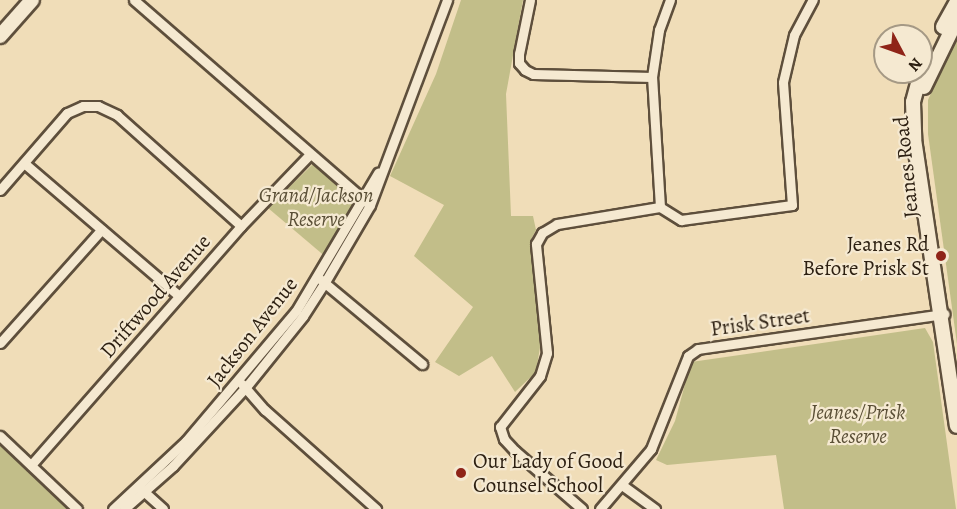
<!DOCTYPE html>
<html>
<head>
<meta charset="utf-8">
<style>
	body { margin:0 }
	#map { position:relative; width:957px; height:509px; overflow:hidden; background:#f0ddb8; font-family:Alegreya,serif }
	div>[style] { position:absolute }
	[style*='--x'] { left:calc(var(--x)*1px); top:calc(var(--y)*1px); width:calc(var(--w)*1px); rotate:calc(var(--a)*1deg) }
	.green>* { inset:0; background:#c2be89 }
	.roads { filter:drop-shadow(2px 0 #5e4f3c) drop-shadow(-2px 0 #5e4f3c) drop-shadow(0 2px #5e4f3c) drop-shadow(0 -2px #5e4f3c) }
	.street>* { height:9px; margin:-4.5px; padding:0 4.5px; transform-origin:4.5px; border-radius:4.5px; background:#f5e9d1 }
	.secondary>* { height:14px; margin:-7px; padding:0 7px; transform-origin:7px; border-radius:7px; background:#f5e9d1 }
	.dots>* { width:16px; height:16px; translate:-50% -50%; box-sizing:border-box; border:3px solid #f5e9d1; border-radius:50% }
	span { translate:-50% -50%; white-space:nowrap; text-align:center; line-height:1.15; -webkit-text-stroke:4.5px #f5e9d1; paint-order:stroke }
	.street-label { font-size:21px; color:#2d2012 }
	.park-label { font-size:21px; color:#5a4f36; font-style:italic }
	.poi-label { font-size:21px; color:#2d2012 }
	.right { translate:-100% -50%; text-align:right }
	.left { translate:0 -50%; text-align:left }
	.north { position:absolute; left:873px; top:24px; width:60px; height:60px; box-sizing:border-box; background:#f5e9d1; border:2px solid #a59985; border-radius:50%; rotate:131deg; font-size:16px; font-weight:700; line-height:24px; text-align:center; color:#2d2012 }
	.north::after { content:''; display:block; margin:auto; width:21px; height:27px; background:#8f2418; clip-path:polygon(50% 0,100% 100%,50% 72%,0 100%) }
</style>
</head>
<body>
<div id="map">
	<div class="green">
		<div style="clip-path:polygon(461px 0,523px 0,506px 94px,511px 216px,533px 216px,536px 230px,530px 241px,541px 341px,536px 372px,515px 392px,492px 356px,459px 376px,435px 362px,473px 307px,414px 256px,444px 205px,390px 176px,436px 74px)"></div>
		<div style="clip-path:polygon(957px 35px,957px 344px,928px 134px,928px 100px)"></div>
		<div style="clip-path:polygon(315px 162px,359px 202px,327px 258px,268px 208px)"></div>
		<div style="clip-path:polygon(925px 328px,933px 342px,956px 509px,784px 509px,776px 455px,667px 465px,656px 460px,675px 421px,691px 362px)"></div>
		<div style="clip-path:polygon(0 443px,42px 483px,68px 509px,0 509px)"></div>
	</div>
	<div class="roads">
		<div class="street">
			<div style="--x:134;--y:0;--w:308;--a:41"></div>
			<div style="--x:530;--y:0;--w:55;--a:101.5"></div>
			<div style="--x:519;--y:54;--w:9;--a:90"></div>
			<div style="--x:519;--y:63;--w:9;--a:49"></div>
			<div style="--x:525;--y:70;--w:9;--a:27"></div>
			<div style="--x:533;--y:74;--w:119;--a:1.4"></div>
			<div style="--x:24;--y:163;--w:204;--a:40.6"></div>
			<div style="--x:0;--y:190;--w:102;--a:-49"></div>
			<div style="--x:67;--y:113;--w:17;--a:-24"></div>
			<div style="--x:83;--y:106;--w:15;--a:0"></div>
			<div style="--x:98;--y:106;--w:21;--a:25"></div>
			<div style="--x:117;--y:115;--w:166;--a:41.8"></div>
			<div style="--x:660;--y:207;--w:25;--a:32"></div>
			<div style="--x:681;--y:220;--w:112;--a:-7.7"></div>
			<div style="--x:792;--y:205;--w:123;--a:-94.2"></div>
			<div style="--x:783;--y:82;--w:48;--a:-76.8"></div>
			<div style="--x:794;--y:35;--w:40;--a:-62"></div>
			<div style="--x:660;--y:207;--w:130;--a:-93.5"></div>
			<div style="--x:652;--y:77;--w:48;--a:-81.5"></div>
			<div style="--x:659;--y:30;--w:32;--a:-70"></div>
			<div style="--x:320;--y:279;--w:133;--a:39.8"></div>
			<div style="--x:0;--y:343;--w:152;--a:-48.2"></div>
			<div style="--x:242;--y:384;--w:35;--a:49"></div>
			<div style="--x:265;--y:410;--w:149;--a:41.7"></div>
			<div style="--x:0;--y:436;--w:106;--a:43.5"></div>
			<div style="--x:31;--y:465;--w:318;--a:-48.7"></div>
			<div style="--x:241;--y:226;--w:98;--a:-46.2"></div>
			<div style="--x:622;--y:485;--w:41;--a:36"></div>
			<div style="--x:140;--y:488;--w:31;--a:42"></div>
			<div style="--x:113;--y:509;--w:100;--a:-43"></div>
			<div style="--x:186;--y:441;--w:170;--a:-49.8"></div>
			<div style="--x:296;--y:311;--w:161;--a:-59.3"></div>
			<div style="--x:124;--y:509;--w:65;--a:-41.3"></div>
			<div style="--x:173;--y:466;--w:108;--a:-47.3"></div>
			<div style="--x:246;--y:387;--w:91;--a:-51.2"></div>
			<div style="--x:303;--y:316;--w:40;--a:-57.1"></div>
			<div style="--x:325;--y:282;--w:89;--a:-59.7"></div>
			<div style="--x:370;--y:205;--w:219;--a:-69.4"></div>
			<div style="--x:582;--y:509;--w:89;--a:-139.1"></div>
			<div style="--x:515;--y:451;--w:16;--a:-133"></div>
			<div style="--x:504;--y:439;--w:13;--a:-108"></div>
			<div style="--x:500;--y:427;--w:65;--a:-51.9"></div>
			<div style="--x:540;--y:376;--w:24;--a:-73"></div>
			<div style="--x:547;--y:353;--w:110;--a:-95.8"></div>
			<div style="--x:536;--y:244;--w:13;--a:-61"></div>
			<div style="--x:542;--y:233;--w:17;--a:-31"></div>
			<div style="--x:557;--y:224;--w:104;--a:-9.4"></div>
			<div style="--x:600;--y:509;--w:79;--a:-49.6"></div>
			<div style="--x:651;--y:449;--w:100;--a:-68.3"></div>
			<div style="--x:688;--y:356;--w:12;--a:-35"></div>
			<div style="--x:698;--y:349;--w:249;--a:-8.1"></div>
		</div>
		<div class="secondary">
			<div style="--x:943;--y:27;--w:29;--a:-61"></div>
			<div style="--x:0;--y:36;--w:48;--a:-48.4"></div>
			<div style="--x:921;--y:72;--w:31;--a:105"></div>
			<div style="--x:913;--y:102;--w:37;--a:88"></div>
			<div style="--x:914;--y:139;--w:290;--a:81.5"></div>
			<div style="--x:924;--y:87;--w:76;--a:-64.1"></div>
		</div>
	</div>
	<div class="dots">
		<div style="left:941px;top:256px;background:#8f2418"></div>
		<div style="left:461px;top:473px;background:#8f2418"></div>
	</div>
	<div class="street-label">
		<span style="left:906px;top:167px;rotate:-96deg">Jeanes Road</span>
		<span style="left:155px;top:296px;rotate:-49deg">Driftwood Avenue</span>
		<span style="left:760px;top:322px;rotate:-8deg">Prisk Street</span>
		<span style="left:252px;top:332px;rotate:-52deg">Jackson Avenue</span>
	</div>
	<div class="park-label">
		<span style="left:316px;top:207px">Grand/Jackson<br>Reserve</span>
		<span style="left:858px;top:424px">Jeanes/Prisk<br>Reserve</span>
	</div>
	<div class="poi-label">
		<span class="right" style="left:929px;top:256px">Jeanes Rd<br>Before Prisk St</span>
		<span class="left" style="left:473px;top:473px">Our Lady of Good<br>Counsel School</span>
	</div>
	<div class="north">N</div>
</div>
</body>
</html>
